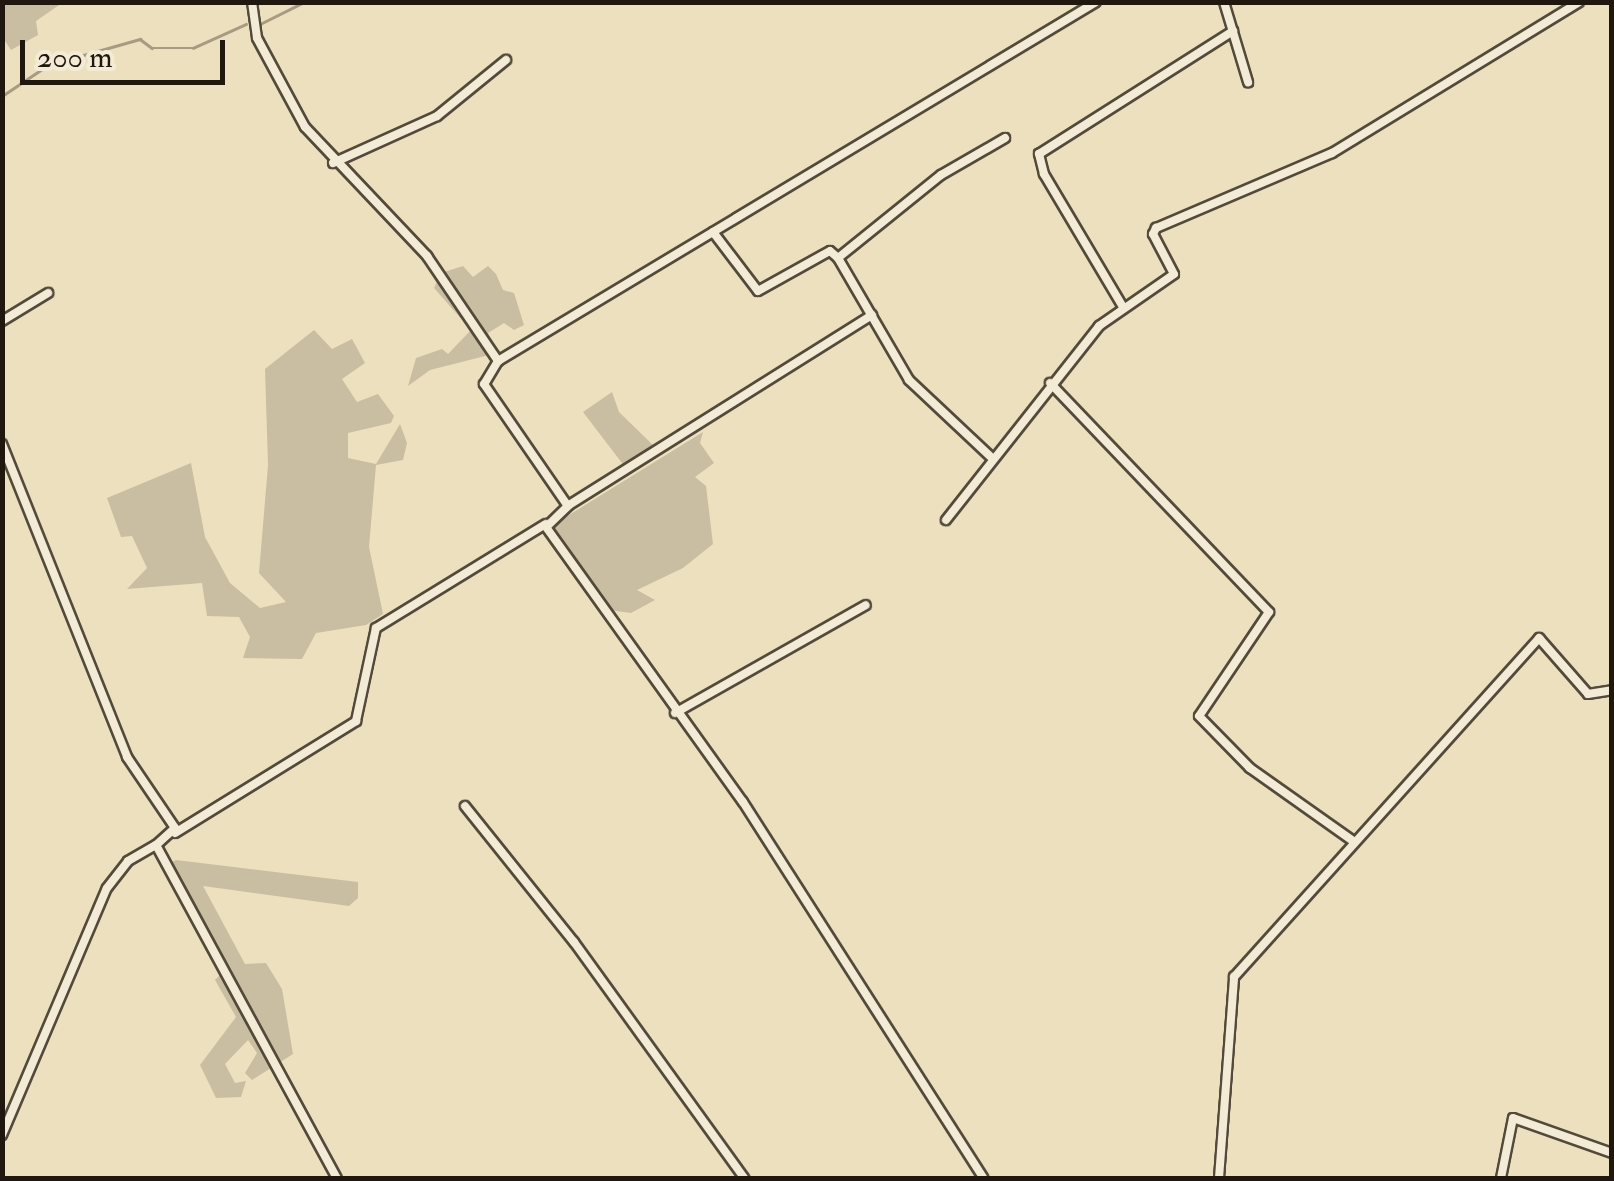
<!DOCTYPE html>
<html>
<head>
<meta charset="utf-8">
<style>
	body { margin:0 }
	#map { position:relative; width:1614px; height:1181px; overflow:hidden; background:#ece0bf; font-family:"IM FELL Double Pica",serif }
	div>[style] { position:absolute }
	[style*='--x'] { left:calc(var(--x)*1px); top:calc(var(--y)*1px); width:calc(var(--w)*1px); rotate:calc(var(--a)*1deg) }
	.green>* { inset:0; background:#c9bea1 }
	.stream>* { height:2.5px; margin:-1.25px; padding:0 1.25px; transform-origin:1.25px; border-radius:1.25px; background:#a79c83 }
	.roads { filter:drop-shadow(2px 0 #534a3a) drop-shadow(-2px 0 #534a3a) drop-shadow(0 2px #534a3a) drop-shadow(0 -2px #534a3a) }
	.minor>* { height:8px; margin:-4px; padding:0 4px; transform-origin:4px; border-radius:4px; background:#f3ebd5 }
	span { translate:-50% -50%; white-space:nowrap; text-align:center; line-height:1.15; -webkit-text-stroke:8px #f3ebd5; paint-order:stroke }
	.frame { position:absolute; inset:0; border:5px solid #20180e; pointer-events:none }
	.scale { position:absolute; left:20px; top:40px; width:205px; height:45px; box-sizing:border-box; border:5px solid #20180e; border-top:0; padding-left:12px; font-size:30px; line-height:35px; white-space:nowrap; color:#20180e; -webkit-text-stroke:8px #f3ebd5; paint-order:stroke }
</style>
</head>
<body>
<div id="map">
	<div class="green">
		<div style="clip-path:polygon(2px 3px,3px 2px,62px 3px,36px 21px,38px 35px,11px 50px,3px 38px)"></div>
		<div style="clip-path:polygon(463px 266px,473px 277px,488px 266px,496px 274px,503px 290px,514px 293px,524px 325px,514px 330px,504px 323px,488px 333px,497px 353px,430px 370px,408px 386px,416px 358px,442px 349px,448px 354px,471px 330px,434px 288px,441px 273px)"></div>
		<div style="clip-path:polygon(314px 330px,332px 349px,352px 339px,365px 363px,342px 379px,357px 402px,378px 394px,394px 416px,391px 423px,348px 433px,348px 458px,376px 464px,400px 424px,407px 443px,403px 460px,376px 465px,369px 547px,383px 614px,366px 625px,316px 633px,302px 659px,243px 658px,250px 637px,239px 617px,207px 616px,202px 583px,127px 589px,147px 568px,132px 536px,121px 537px,107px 498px,191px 463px,205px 537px,230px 583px,260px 608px,286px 602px,259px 573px,268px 465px,265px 369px)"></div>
		<div style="clip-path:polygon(612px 392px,619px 412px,657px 449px,625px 467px,583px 412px)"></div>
		<div style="clip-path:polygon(703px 432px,700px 443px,714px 463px,695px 477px,706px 486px,713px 544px,683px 568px,637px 590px,655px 600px,631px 613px,609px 610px,548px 528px)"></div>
		<div style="clip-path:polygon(176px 860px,358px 882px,358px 898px,349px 906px,203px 886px,245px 964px,266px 963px,282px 989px,293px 1054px,252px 1080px,245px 1073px,257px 1053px,248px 1040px,225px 1064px,235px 1083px,246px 1081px,241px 1097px,216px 1098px,200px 1065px,236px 1017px,215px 980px,223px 972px,164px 866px)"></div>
	</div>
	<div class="stream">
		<div style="--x:260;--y:24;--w:49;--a:-26.6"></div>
		<div style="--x:2;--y:96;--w:55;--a:-34"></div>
		<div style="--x:48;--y:65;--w:96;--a:-15.8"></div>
		<div style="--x:140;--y:39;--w:15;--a:37"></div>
		<div style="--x:152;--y:48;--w:41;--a:0"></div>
		<div style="--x:193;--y:48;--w:58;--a:-24.4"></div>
	</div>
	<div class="roads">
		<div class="minor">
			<div style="--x:252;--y:2;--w:36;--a:82"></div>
			<div style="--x:257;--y:38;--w:101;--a:61.7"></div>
			<div style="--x:305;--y:127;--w:178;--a:46.6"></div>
			<div style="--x:427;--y:256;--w:127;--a:55.9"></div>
			<div style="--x:498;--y:361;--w:697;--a:-30.98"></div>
			<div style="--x:1224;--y:2;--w:84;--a:73.3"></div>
			<div style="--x:333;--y:163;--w:114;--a:-24.3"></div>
			<div style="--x:437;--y:116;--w:89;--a:-39.1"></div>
			<div style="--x:713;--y:232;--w:74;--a:52.7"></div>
			<div style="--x:758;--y:291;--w:82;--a:-29.1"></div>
			<div style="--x:830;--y:251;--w:11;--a:41"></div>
			<div style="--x:838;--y:258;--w:141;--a:59.8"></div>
			<div style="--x:909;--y:380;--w:115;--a:43.2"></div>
			<div style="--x:838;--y:258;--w:132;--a:-38.9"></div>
			<div style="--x:941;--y:175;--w:74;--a:-30"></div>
			<div style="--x:1123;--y:307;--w:155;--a:-120.7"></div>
			<div style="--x:1044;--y:174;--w:21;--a:-104"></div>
			<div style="--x:1039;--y:154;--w:230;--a:-32.4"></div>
			<div style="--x:872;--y:315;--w:359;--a:147.9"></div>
			<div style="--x:568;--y:506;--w:30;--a:136"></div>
			<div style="--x:546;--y:527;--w:338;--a:54.4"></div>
			<div style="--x:743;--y:802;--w:446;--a:57.4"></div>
			<div style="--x:2;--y:321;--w:54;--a:-31.3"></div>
			<div style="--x:498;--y:361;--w:27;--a:121"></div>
			<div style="--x:484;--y:384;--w:148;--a:55.5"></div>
			<div style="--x:1050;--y:383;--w:317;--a:46.3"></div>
			<div style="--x:1269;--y:612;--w:125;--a:123.9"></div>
			<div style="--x:1199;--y:716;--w:73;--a:45.6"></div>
			<div style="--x:1250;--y:768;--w:126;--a:35.3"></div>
			<div style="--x:2;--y:444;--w:337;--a:68.2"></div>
			<div style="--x:127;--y:757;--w:86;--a:55.9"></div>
			<div style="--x:175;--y:828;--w:25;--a:138"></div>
			<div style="--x:946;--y:520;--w:247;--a:-51.7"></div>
			<div style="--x:1099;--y:326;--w:91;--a:-34.7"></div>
			<div style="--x:1174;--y:274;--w:45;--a:-117.7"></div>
			<div style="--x:1153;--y:234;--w:7;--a:-63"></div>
			<div style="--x:1156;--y:228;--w:191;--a:-23.1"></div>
			<div style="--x:1332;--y:153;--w:289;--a:-31.4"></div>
			<div style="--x:675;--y:713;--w:219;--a:-29.5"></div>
			<div style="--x:465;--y:806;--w:174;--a:51.3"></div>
			<div style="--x:574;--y:942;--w:291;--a:54.2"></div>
			<div style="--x:175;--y:833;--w:213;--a:-31.7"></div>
			<div style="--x:356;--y:721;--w:95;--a:-77.9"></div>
			<div style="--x:376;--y:628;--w:199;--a:-31.5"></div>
			<div style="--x:2;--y:1135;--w:268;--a:-67"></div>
			<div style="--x:107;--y:888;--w:34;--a:-52"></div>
			<div style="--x:128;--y:861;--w:32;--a:-30"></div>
			<div style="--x:156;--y:845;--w:379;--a:61.5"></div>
			<div style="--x:1219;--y:1178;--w:202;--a:-85.7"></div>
			<div style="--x:1234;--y:977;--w:456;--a:-48"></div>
			<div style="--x:1539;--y:638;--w:74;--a:48.8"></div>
			<div style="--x:1588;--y:694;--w:24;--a:-9"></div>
			<div style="--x:1501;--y:1178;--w:61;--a:-78.7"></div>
			<div style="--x:1513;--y:1118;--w:105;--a:19.5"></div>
		</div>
	</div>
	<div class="frame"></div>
	<div class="scale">200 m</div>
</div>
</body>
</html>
